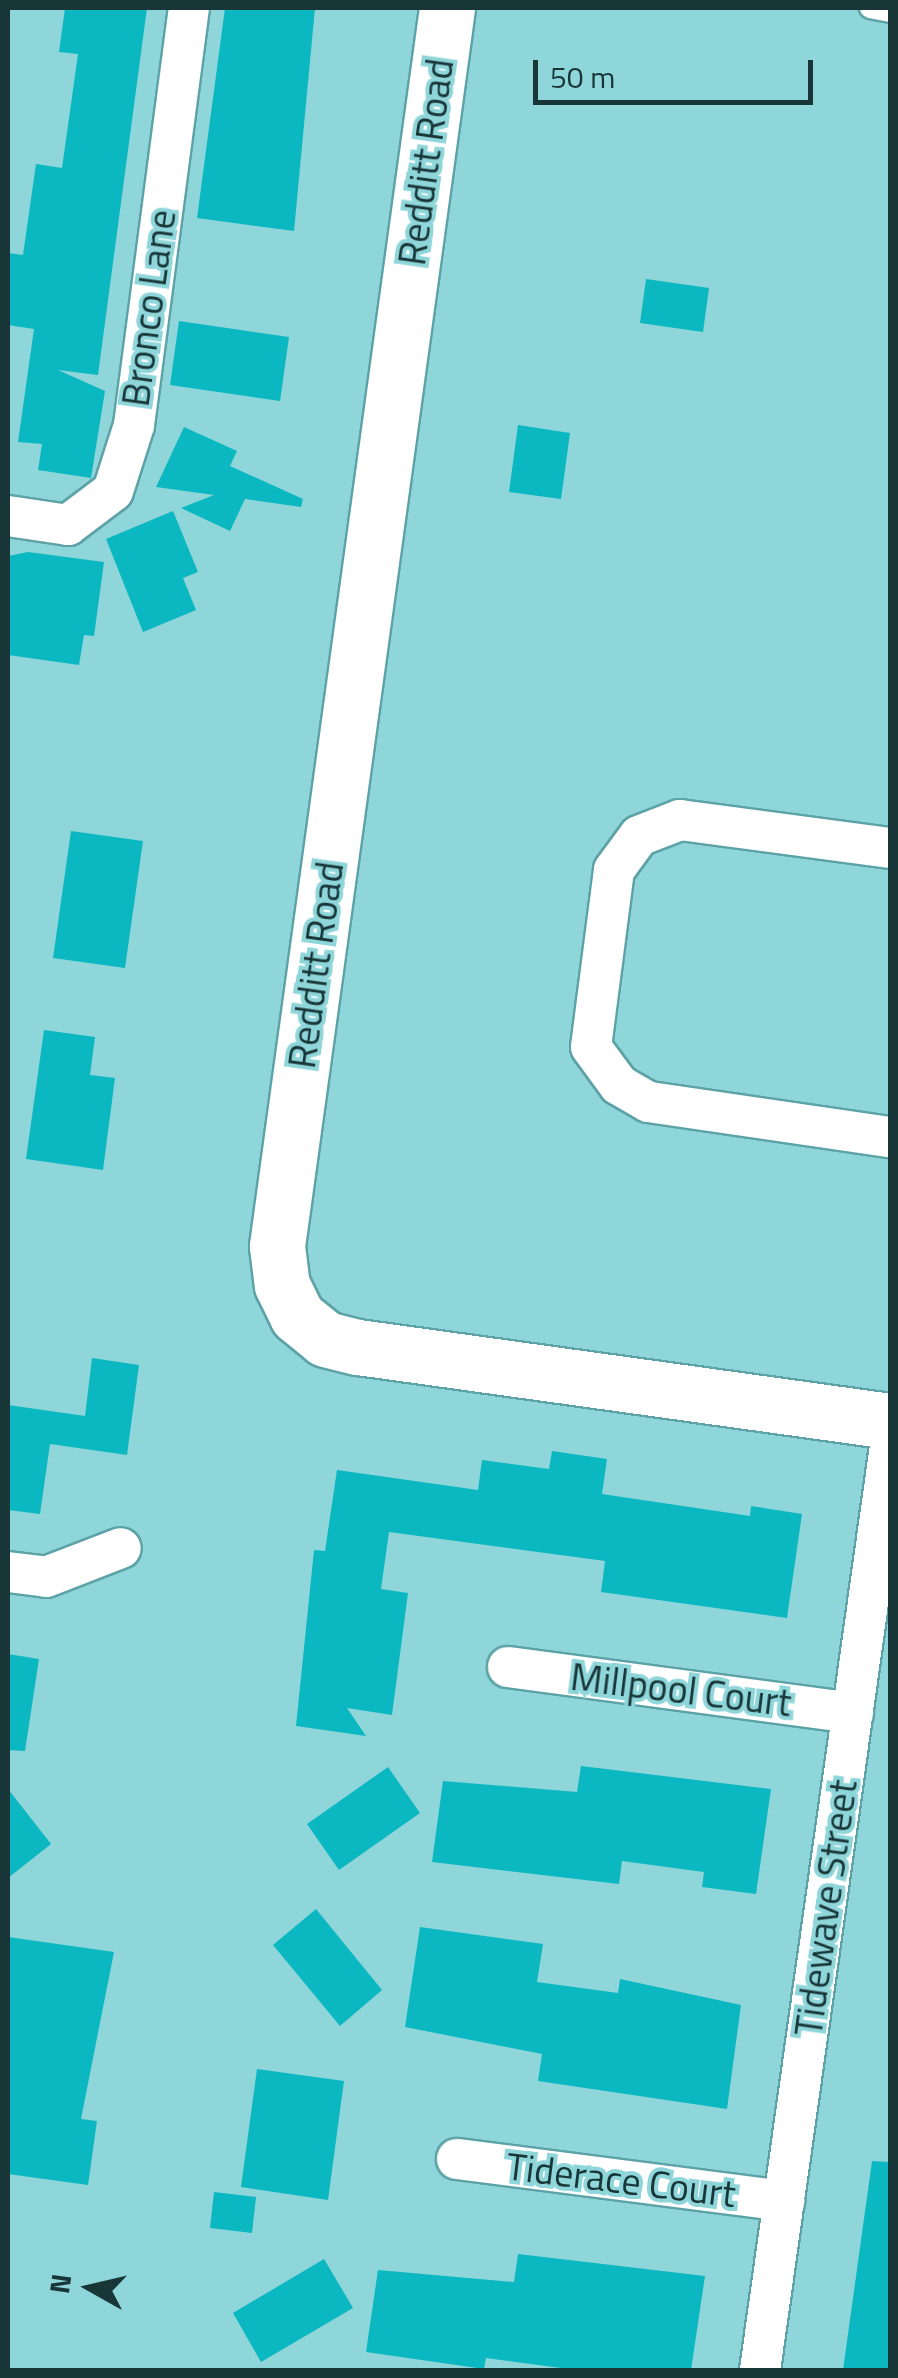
<!DOCTYPE html>
<html>
<head>
<meta charset="utf-8">
<style>
	body { margin:0 }
	#map { position:relative; width:898px; height:2378px; overflow:hidden; background:#8fd6da; font-family:"Titillium Web",sans-serif }
	div>[style] { position:absolute }
	[style*='--x'] { left:calc(var(--x)*1px); top:calc(var(--y)*1px); width:calc(var(--w)*1px); rotate:calc(var(--a)*1deg) }
	.building>* { inset:0; background:#0bb7c0 }
	.roads { filter:drop-shadow(2px 0 #5ca2a6) drop-shadow(-2px 0 #5ca2a6) drop-shadow(0 2px #5ca2a6) drop-shadow(0 -2px #5ca2a6) }
	.lane>* { height:20px; margin:-10px; padding:0 10px; transform-origin:10px; border-radius:10px; background:#fff }
	.street>* { height:40px; margin:-20px; padding:0 20px; transform-origin:20px; border-radius:20px; background:#fff }
	.secondary>* { height:55px; margin:-27.5px; padding:0 27.5px; transform-origin:27.5px; border-radius:27.5px; background:#fff }
	span { translate:-50% -50%; white-space:nowrap; text-align:center; line-height:1.15; -webkit-text-stroke:8px #8fd6da; paint-order:stroke }
	.street-label { font-size:38px; color:#183638 }
	.frame { position:absolute; inset:0; border:10px solid #183638; pointer-events:none }
	.north { position:absolute; left:40px; top:2238px; width:100px; height:100px; -webkit-text-stroke:8px #8fd6da; paint-order:stroke; rotate:278deg; font-size:28px; font-weight:700; line-height:40px; text-align:center; color:#183638 }
	.north::after { content:''; display:block; margin:auto; width:35px; height:45px; background:#183638; clip-path:polygon(50% 0,100% 100%,50% 72%,0 100%) }
	.scale { position:absolute; left:533px; top:60px; width:280px; height:45px; box-sizing:border-box; border:5px solid #183638; border-top:0; padding-left:12px; font-size:30px; line-height:35px; white-space:nowrap; color:#183638; -webkit-text-stroke:8px #8fd6da; paint-order:stroke }
</style>
</head>
<body>
<div id="map">
	<div class="building">
		<div style="clip-path:polygon(65px 8px,147px 8px,98px 375px,58px 370px,105px 391px,91px 478px,38px 470px,42px 444px,18px 442px,34px 329px,8px 325px,8px 253px,23px 255px,36px 164px,62px 168px,78px 54px,59px 52px)"></div>
		<div style="clip-path:polygon(225px 8px,315px 8px,294px 231px,197px 218px)"></div>
		<div style="clip-path:polygon(646px 279px,709px 288px,703px 332px,640px 323px)"></div>
		<div style="clip-path:polygon(179px 321px,289px 337px,280px 401px,170px 385px)"></div>
		<div style="clip-path:polygon(518px 425px,570px 433px,561px 499px,509px 492px)"></div>
		<div style="clip-path:polygon(184px 427px,237px 451px,230px 466px,303px 499px,301px 507px,245px 499px,230px 531px,181px 508px,214px 495px,156px 487px)"></div>
		<div style="clip-path:polygon(173px 511px,198px 572px,183px 578px,196px 610px,143px 632px,106px 539px)"></div>
		<div style="clip-path:polygon(28px 552px,104px 562px,94px 636px,84px 635px,79px 665px,8px 655px,8px 556px)"></div>
		<div style="clip-path:polygon(71px 831px,143px 841px,125px 968px,53px 958px)"></div>
		<div style="clip-path:polygon(44px 1030px,95px 1037px,90px 1075px,115px 1078px,103px 1170px,26px 1159px)"></div>
		<div style="clip-path:polygon(92px 1358px,139px 1365px,127px 1455px,50px 1444px,40px 1514px,8px 1510px,8px 1405px,85px 1416px)"></div>
		<div style="clip-path:polygon(552px 1451px,607px 1459px,602px 1494px,750px 1516px,751px 1506px,802px 1514px,787px 1618px,601px 1592px,605px 1561px,389px 1532px,381px 1589px,408px 1593px,392px 1715px,347px 1708px,366px 1736px,296px 1726px,314px 1550px,325px 1551px,337px 1470px,478px 1490px,482px 1460px,549px 1469px)"></div>
		<div style="clip-path:polygon(8px 1654px,39px 1659px,25px 1751px,8px 1750px)"></div>
		<div style="clip-path:polygon(581px 1766px,771px 1789px,756px 1894px,702px 1887px,704px 1872px,622px 1861px,619px 1884px,432px 1862px,443px 1781px,577px 1792px)"></div>
		<div style="clip-path:polygon(388px 1767px,420px 1813px,339px 1870px,307px 1824px)"></div>
		<div style="clip-path:polygon(8px 1789px,51px 1844px,8px 1878px)"></div>
		<div style="clip-path:polygon(316px 1909px,382px 1990px,340px 2026px,273px 1945px)"></div>
		<div style="clip-path:polygon(420px 1927px,543px 1944px,537px 1982px,618px 1993px,620px 1979px,741px 2005px,727px 2109px,538px 2081px,542px 2054px,405px 2027px)"></div>
		<div style="clip-path:polygon(8px 1937px,114px 1952px,81px 2119px,97px 2121px,88px 2185px,8px 2174px)"></div>
		<div style="clip-path:polygon(257px 2069px,344px 2081px,328px 2200px,241px 2187px)"></div>
		<div style="clip-path:polygon(872px 2161px,890px 2162px,890px 2370px,843px 2370px)"></div>
		<div style="clip-path:polygon(214px 2192px,256px 2197px,252px 2233px,210px 2228px)"></div>
		<div style="clip-path:polygon(518px 2254px,705px 2276px,691px 2370px,576px 2370px,486px 2358px,484px 2369px,366px 2352px,378px 2270px,514px 2282px)"></div>
		<div style="clip-path:polygon(324px 2259px,353px 2308px,261px 2362px,233px 2313px)"></div>
	</div>
	<div class="roads">
		<div class="lane">
			<div style="--x:870;--y:8;--w:20;--a:11"></div>
		</div>
		<div class="street">
			<div style="--x:8;--y:516;--w:61;--a:8.5"></div>
			<div style="--x:68;--y:525;--w:56;--a:-37.1"></div>
			<div style="--x:113;--y:491;--w:69;--a:-72.3"></div>
			<div style="--x:134;--y:425;--w:421;--a:-82.5"></div>
			<div style="--x:890;--y:848;--w:212;--a:-172.4"></div>
			<div style="--x:680;--y:820;--w:44;--a:158.7"></div>
			<div style="--x:639;--y:836;--w:42;--a:126.3"></div>
			<div style="--x:614;--y:870;--w:178;--a:97.4"></div>
			<div style="--x:591;--y:1047;--w:47;--a:53.6"></div>
			<div style="--x:619;--y:1085;--w:34;--a:30"></div>
			<div style="--x:649;--y:1102;--w:244;--a:8.3"></div>
			<div style="--x:8;--y:1572;--w:38;--a:7"></div>
			<div style="--x:46;--y:1577;--w:80;--a:-21.1"></div>
			<div style="--x:508;--y:1667;--w:348;--a:7.6"></div>
			<div style="--x:457;--y:2159;--w:330;--a:7.3"></div>
			<div style="--x:760;--y:2370;--w:933;--a:-81.99"></div>
		</div>
		<div class="secondary">
			<div style="--x:447;--y:8;--w:1250;--a:97.82"></div>
			<div style="--x:277;--y:1246;--w:39;--a:83"></div>
			<div style="--x:282;--y:1285;--w:34;--a:64"></div>
			<div style="--x:297;--y:1316;--w:36;--a:39"></div>
			<div style="--x:325;--y:1339;--w:34;--a:14"></div>
			<div style="--x:358;--y:1347;--w:537;--a:7.92"></div>
		</div>
	</div>
	<div class="street-label">
		<span style="left:426px;top:162px;rotate:-82deg">Redditt Road</span>
		<span style="left:149px;top:308px;rotate:-82deg">Bronco Lane</span>
		<span style="left:316px;top:965px;rotate:-82deg">Redditt Road</span>
		<span style="left:681px;top:1690px;rotate:7deg">Millpool Court</span>
		<span style="left:826px;top:1908px;rotate:-82deg">Tidewave Street</span>
		<span style="left:621px;top:2180px;rotate:7deg">Tiderace Court</span>
	</div>
	<div class="frame"></div>
	<div class="north">N</div>
	<div class="scale">50 m</div>
</div>
</body>
</html>
